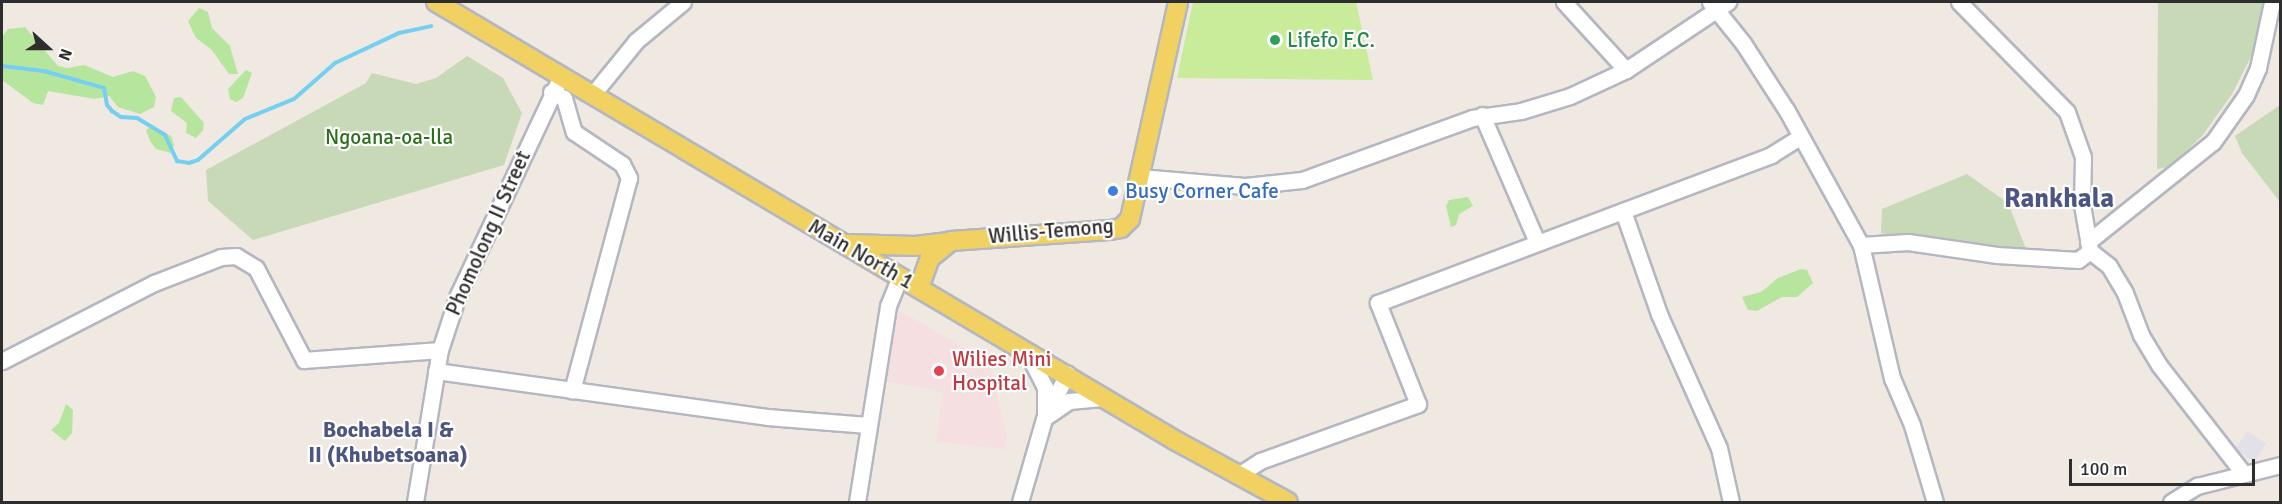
<!DOCTYPE html>
<html>
<head>
<meta charset="utf-8">
<style>
	body { margin:0 }
	#map { position:relative; width:2282px; height:504px; overflow:hidden; background:#efe9e1; font-family:Signika,sans-serif }
	div>[style] { position:absolute }
	[style*='--x'] { left:calc(var(--x)*1px); top:calc(var(--y)*1px); width:calc(var(--w)*1px); rotate:calc(var(--a)*1deg) }
	.industrial>* { inset:0; background:#e3e1e8 }
	.medical>* { inset:0; background:#f5dfe0 }
	.green>* { inset:0; background:#b6e59e }
	.cemetery>* { inset:0; background:#c8d9b8 }
	.pitch>* { inset:0; background:#c9ec9a }
	.stream>* { height:4px; margin:-2px; padding:0 2px; transform-origin:2px; border-radius:2px; background:#75cff0 }
	.roads { filter:drop-shadow(2px 0 #b4b7c1) drop-shadow(-2px 0 #b4b7c1) drop-shadow(0 2px #b4b7c1) drop-shadow(0 -2px #b4b7c1) }
	.minor>* { height:15px; margin:-7.5px; padding:0 7.5px; transform-origin:7.5px; border-radius:7.5px; background:#fff }
	.major>* { height:18px; margin:-9px; padding:0 9px; transform-origin:9px; border-radius:9px; background:#f2d163 }
	.dots>* { width:16px; height:16px; translate:-50% -50%; box-sizing:border-box; border:3px solid #fff; border-radius:50% }
	span { translate:-50% -50%; white-space:nowrap; text-align:center; line-height:1.15; -webkit-text-stroke:4.5px #fff; paint-order:stroke }
	.leisure-label { font-size:21px; color:#27864d }
	.left { translate:0 -50%; text-align:left }
	.park-label { font-size:21px; color:#2c6e1b }
	.shop-label { font-size:21px; color:#366cbe }
	.street-label { font-size:21px; color:#2e2e2e }
	.health-label { font-size:21px; color:#be3a42 }
	.neighbourhood-label { font-size:22px; color:#4d5680; font-weight:700 }
	.district-label { font-size:27px; color:#4d5680; font-weight:700 }
	.frame { position:absolute; inset:0; border:3px solid #2e2e2e; pointer-events:none }
	.north { position:absolute; left:18px; top:18px; width:60px; height:60px; -webkit-text-stroke:4px #fff; paint-order:stroke; rotate:111deg; font-size:16px; font-weight:700; line-height:24px; text-align:center; color:#2e2e2e }
	.north::after { content:''; display:block; margin:auto; width:21px; height:27px; background:#2e2e2e; clip-path:polygon(50% 0,100% 100%,50% 72%,0 100%) }
	.scale { position:absolute; left:2069px; top:459px; width:186px; height:27px; box-sizing:border-box; border:3px solid #2e2e2e; border-top:0; padding-left:8px; font-size:18px; line-height:21px; white-space:nowrap; color:#2e2e2e; -webkit-text-stroke:4px #fff; paint-order:stroke }
</style>
</head>
<body>
<div id="map">
	<div class="industrial">
		<div style="clip-path:polygon(2248px 431px,2266px 444px,2254px 462px,2235px 449px)"></div>
	</div>
	<div class="medical">
		<div style="clip-path:polygon(900px 311px,989px 362px,1007px 438px,1005px 449px,936px 442px,943px 392px,885px 381px,894px 323px)"></div>
	</div>
	<div class="green">
		<div style="clip-path:polygon(199px 8px,208px 12px,212px 28px,230px 46px,238px 74px,229px 74px,211px 49px,196px 38px,188px 21px)"></div>
		<div style="clip-path:polygon(25px 27px,58px 66px,67px 68px,84px 65px,113px 77px,133px 71px,145px 76px,156px 97px,154px 107px,140px 114px,118px 107px,109px 96px,95px 99px,48px 91px,43px 105px,33px 103px,2px 80px,2px 37px,8px 29px)"></div>
		<div style="clip-path:polygon(246px 70px,252px 73px,243px 98px,236px 102px,230px 99px,228px 89px)"></div>
		<div style="clip-path:polygon(181px 97px,204px 123px,203px 130px,196px 138px,186px 133px,187px 123px,171px 111px,174px 98px)"></div>
		<div style="clip-path:polygon(152px 126px,171px 136px,174px 145px,171px 153px,156px 149px,150px 141px,146px 130px)"></div>
		<div style="clip-path:polygon(1468px 197px,1473px 206px,1459px 214px,1456px 225px,1451px 227px,1446px 206px,1449px 200px)"></div>
		<div style="clip-path:polygon(1801px 269px,1807px 270px,1813px 283px,1797px 297px,1782px 297px,1757px 311px,1748px 310px,1742px 297px,1761px 292px,1778px 278px)"></div>
		<div style="clip-path:polygon(66px 404px,73px 410px,72px 433px,65px 441px,51px 430px,59px 423px)"></div>
	</div>
	<div class="cemetery">
		<div style="clip-path:polygon(2158px 2px,2264px 2px,2255px 49px,2232px 94px,2202px 136px,2169px 167px,2157px 169px)"></div>
		<div style="clip-path:polygon(467px 56px,503px 78px,522px 113px,504px 165px,253px 240px,208px 201px,206px 170px,366px 83px,372px 73px,416px 84px,436px 78px)"></div>
		<div style="clip-path:polygon(2280px 105px,2280px 202px,2242px 153px,2235px 136px)"></div>
		<div style="clip-path:polygon(1967px 174px,2008px 203px,2026px 249px,2006px 252px,1881px 233px,1882px 209px)"></div>
	</div>
	<div class="pitch">
		<div style="clip-path:polygon(1193px 2px,1356px 2px,1373px 80px,1177px 78px)"></div>
	</div>
	<div class="stream">
		<div style="--x:2;--y:66;--w:42;--a:6.8"></div>
		<div style="--x:44;--y:71;--w:62;--a:15.8"></div>
		<div style="--x:104;--y:88;--w:17;--a:80"></div>
		<div style="--x:107;--y:105;--w:8;--a:50"></div>
		<div style="--x:112;--y:111;--w:11;--a:34"></div>
		<div style="--x:121;--y:117;--w:16;--a:4"></div>
		<div style="--x:137;--y:118;--w:33;--a:31"></div>
		<div style="--x:165;--y:135;--w:29;--a:65"></div>
		<div style="--x:177;--y:161;--w:12;--a:9"></div>
		<div style="--x:189;--y:163;--w:9;--a:-18"></div>
		<div style="--x:198;--y:160;--w:62;--a:-41.1"></div>
		<div style="--x:245;--y:119;--w:53;--a:-22.2"></div>
		<div style="--x:294;--y:99;--w:55;--a:-41.3"></div>
		<div style="--x:335;--y:63;--w:71;--a:-25.1"></div>
		<div style="--x:399;--y:33;--w:33;--a:-12"></div>
	</div>
	<div class="roads">
		<div class="minor">
			<div style="--x:1564;--y:2;--w:92;--a:47.6"></div>
			<div style="--x:1710;--y:2;--w:53;--a:51.2"></div>
			<div style="--x:1743;--y:43;--w:81;--a:57.1"></div>
			<div style="--x:1787;--y:111;--w:153;--a:61.1"></div>
			<div style="--x:1861;--y:245;--w:137;--a:76.9"></div>
			<div style="--x:1892;--y:378;--w:51;--a:66.9"></div>
			<div style="--x:1912;--y:425;--w:80;--a:73.4"></div>
			<div style="--x:1959;--y:2;--w:154;--a:45.5"></div>
			<div style="--x:2067;--y:112;--w:48;--a:70.4"></div>
			<div style="--x:2083;--y:157;--w:48;--a:91.2"></div>
			<div style="--x:2082;--y:205;--w:47;--a:80.1"></div>
			<div style="--x:2090;--y:251;--w:24;--a:38"></div>
			<div style="--x:2109;--y:266;--w:31;--a:59"></div>
			<div style="--x:2125;--y:293;--w:45;--a:69.1"></div>
			<div style="--x:2141;--y:335;--w:35;--a:59"></div>
			<div style="--x:2159;--y:365;--w:138;--a:52.1"></div>
			<div style="--x:551;--y:92;--w:14;--a:25"></div>
			<div style="--x:564;--y:98;--w:35;--a:74"></div>
			<div style="--x:574;--y:132;--w:58;--a:33.7"></div>
			<div style="--x:622;--y:164;--w:16;--a:63"></div>
			<div style="--x:629;--y:178;--w:220;--a:105"></div>
			<div style="--x:593;--y:94;--w:68;--a:-50.9"></div>
			<div style="--x:636;--y:41;--w:61;--a:-39.7"></div>
			<div style="--x:1482;--y:115;--w:138;--a:66.6"></div>
			<div style="--x:1140;--y:177;--w:105;--a:4.9"></div>
			<div style="--x:1245;--y:186;--w:57;--a:-6"></div>
			<div style="--x:1302;--y:180;--w:181;--a:-20"></div>
			<div style="--x:1472;--y:118;--w:49;--a:-8.1"></div>
			<div style="--x:1521;--y:111;--w:51;--a:-17"></div>
			<div style="--x:1570;--y:96;--w:62;--a:-24.9"></div>
			<div style="--x:1626;--y:70;--w:123;--a:-33.7"></div>
			<div style="--x:1623;--y:211;--w:109;--a:70.7"></div>
			<div style="--x:1659;--y:314;--w:147;--a:65.9"></div>
			<div style="--x:1719;--y:448;--w:55;--a:77.5"></div>
			<div style="--x:2088;--y:242;--w:160;--a:-38.7"></div>
			<div style="--x:2213;--y:142;--w:57;--a:-54.9"></div>
			<div style="--x:2246;--y:95;--w:30;--a:-66"></div>
			<div style="--x:2258;--y:68;--w:67;--a:-78"></div>
			<div style="--x:1861;--y:245;--w:47;--a:-3.7"></div>
			<div style="--x:1908;--y:242;--w:90;--a:8.3"></div>
			<div style="--x:1997;--y:255;--w:81;--a:3.5"></div>
			<div style="--x:2078;--y:260;--w:15;--a:-37"></div>
			<div style="--x:1028;--y:354;--w:37;--a:63"></div>
			<div style="--x:1045;--y:387;--w:26;--a:90"></div>
			<div style="--x:2;--y:361;--w:171;--a:-27.2"></div>
			<div style="--x:154;--y:283;--w:72;--a:-21.2"></div>
			<div style="--x:221;--y:257;--w:15;--a:-4"></div>
			<div style="--x:236;--y:256;--w:23;--a:31"></div>
			<div style="--x:256;--y:268;--w:104;--a:62.4"></div>
			<div style="--x:304;--y:360;--w:136;--a:-4.2"></div>
			<div style="--x:436;--y:371;--w:334;--a:7.9"></div>
			<div style="--x:767;--y:417;--w:101;--a:4.5"></div>
			<div style="--x:1047;--y:416;--w:27;--a:-34"></div>
			<div style="--x:1069;--y:401;--w:36;--a:-5"></div>
			<div style="--x:1240;--y:474;--w:24;--a:-33"></div>
			<div style="--x:1260;--y:461;--w:168;--a:-19.8"></div>
			<div style="--x:1418;--y:404;--w:109;--a:-111.6"></div>
			<div style="--x:1378;--y:303;--w:420;--a:-20.6"></div>
			<div style="--x:1771;--y:155;--w:34;--a:-32"></div>
			<div style="--x:415;--y:502;--w:154;--a:-80.7"></div>
			<div style="--x:440;--y:350;--w:58;--a:-71.9"></div>
			<div style="--x:458;--y:295;--w:242;--a:-64.8"></div>
			<div style="--x:857;--y:502;--w:198;--a:-81"></div>
			<div style="--x:888;--y:306;--w:31;--a:-68"></div>
			<div style="--x:1020;--y:502;--w:86;--a:-73.9"></div>
			<div style="--x:1044;--y:419;--w:51;--a:-62.9"></div>
			<div style="--x:2171;--y:502;--w:31;--a:-32"></div>
			<div style="--x:2197;--y:486;--w:86;--a:-14.2"></div>
		</div>
		<div class="major">
			<div style="--x:436;--y:2;--w:863;--a:30.67"></div>
			<div style="--x:1178;--y:442;--w:125;--a:28.6"></div>
			<div style="--x:849;--y:244;--w:66;--a:1.7"></div>
			<div style="--x:915;--y:246;--w:32;--a:-7"></div>
			<div style="--x:919;--y:288;--w:32;--a:-70"></div>
			<div style="--x:930;--y:258;--w:27;--a:-39"></div>
			<div style="--x:951;--y:241;--w:159;--a:-4"></div>
			<div style="--x:1110;--y:230;--w:11;--a:-10"></div>
			<div style="--x:1121;--y:228;--w:13;--a:-45"></div>
			<div style="--x:1130;--y:219;--w:222;--a:-77.5"></div>
		</div>
	</div>
	<div class="dots">
		<div style="left:1275px;top:40px;background:#2e9e5b"></div>
		<div style="left:1113px;top:191px;background:#3f7fe0"></div>
		<div style="left:939px;top:371px;background:#e0444e"></div>
	</div>
	<div class="leisure-label">
		<span class="left" style="left:1287px;top:40px">Lifefo F.C.</span>
	</div>
	<div class="park-label">
		<span style="left:389px;top:137px">Ngoana-oa-lla</span>
	</div>
	<div class="shop-label">
		<span class="left" style="left:1125px;top:191px">Busy Corner Cafe</span>
	</div>
	<div class="street-label">
		<span style="left:1051px;top:231px;rotate:-5deg">Willis-Temong</span>
		<span style="left:488px;top:233px;rotate:-66deg">Phomolong II Street</span>
		<span style="left:861px;top:254px;rotate:30deg">Main North 1</span>
	</div>
	<div class="health-label">
		<span class="left" style="left:952px;top:371px">Wilies Mini<br>Hospital</span>
	</div>
	<div class="neighbourhood-label">
		<span style="left:388px;top:442px">Bochabela I &amp;<br>II (Khubetsoana)</span>
	</div>
	<div class="district-label">
		<span style="left:2059px;top:199px">Rankhala</span>
	</div>
	<div class="frame"></div>
	<div class="north">N</div>
	<div class="scale">100 m</div>
</div>
</body>
</html>
